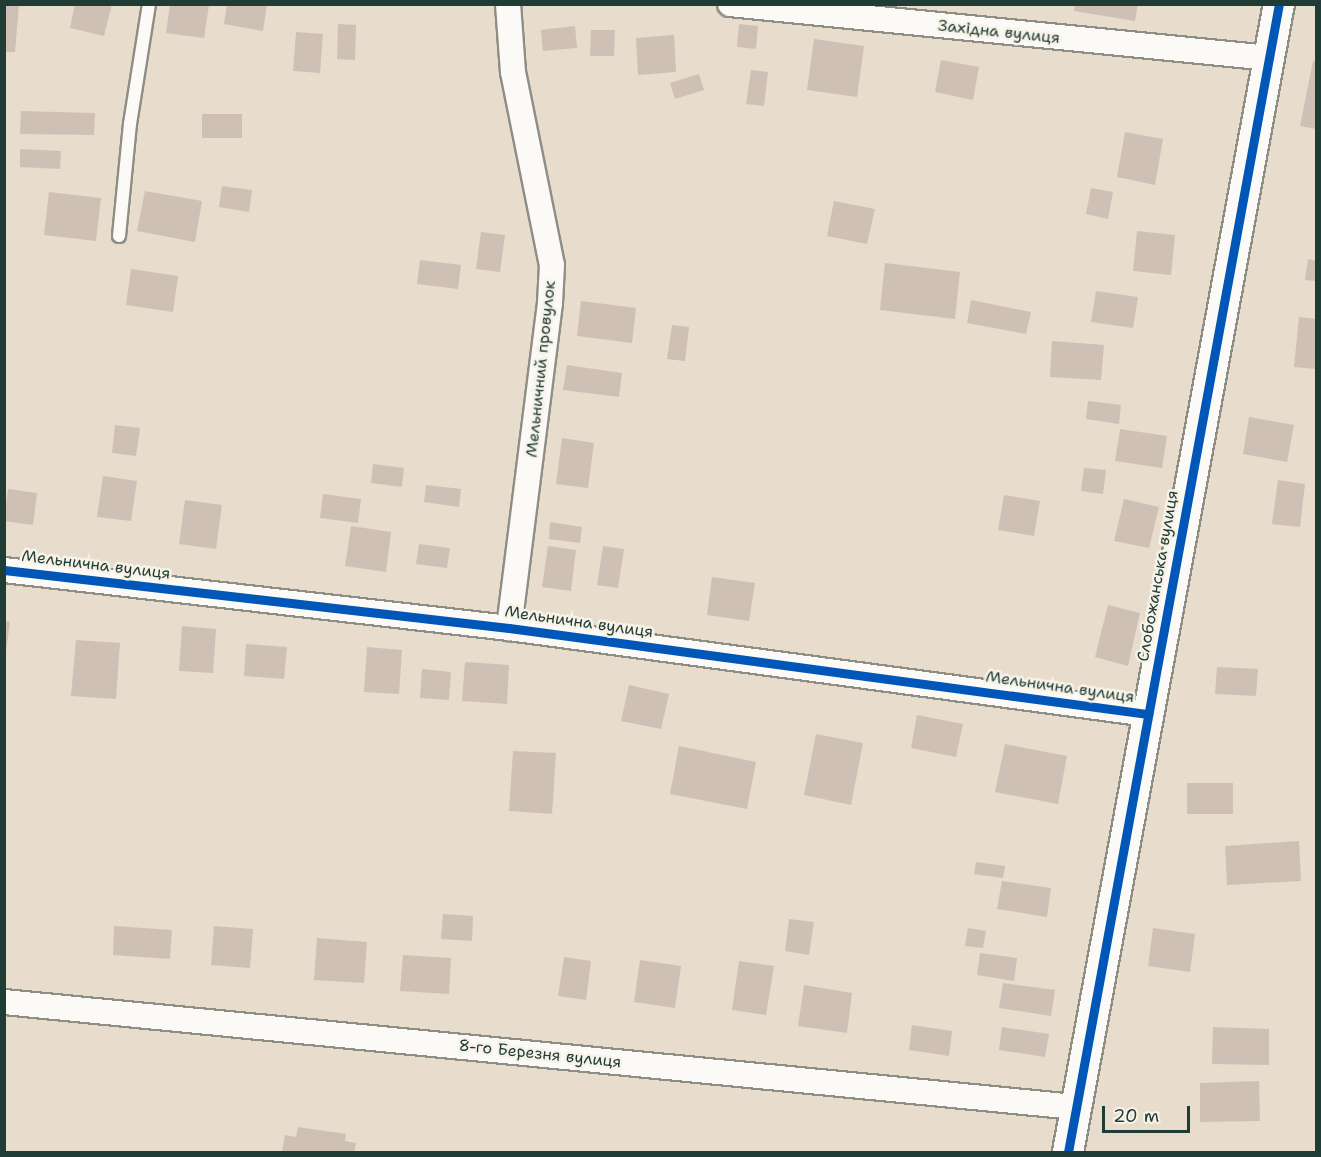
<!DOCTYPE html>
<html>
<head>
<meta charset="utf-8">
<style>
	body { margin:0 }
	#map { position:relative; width:1321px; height:1157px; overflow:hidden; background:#e8dccc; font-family:"Shantell Sans",sans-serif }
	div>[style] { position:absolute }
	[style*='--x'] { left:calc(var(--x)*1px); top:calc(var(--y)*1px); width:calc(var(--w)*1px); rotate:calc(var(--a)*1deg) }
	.building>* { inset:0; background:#cfc0b5 }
	.roads { filter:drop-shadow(2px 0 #8f8e84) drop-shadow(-2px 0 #8f8e84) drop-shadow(0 2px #8f8e84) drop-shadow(0 -2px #8f8e84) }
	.service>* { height:12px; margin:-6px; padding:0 6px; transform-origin:6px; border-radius:6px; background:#fcfaf7 }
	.minor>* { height:24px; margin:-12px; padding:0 12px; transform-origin:12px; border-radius:12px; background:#fcfaf7 }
	.tertiary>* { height:30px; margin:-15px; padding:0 15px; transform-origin:15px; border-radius:15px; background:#fcfaf7 }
	.cycleway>* { height:9px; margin:-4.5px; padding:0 4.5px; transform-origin:4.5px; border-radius:4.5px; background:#0057b8 }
	span { translate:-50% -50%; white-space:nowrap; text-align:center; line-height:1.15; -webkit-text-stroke:5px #f7f3e8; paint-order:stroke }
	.street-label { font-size:16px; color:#1f3d34 }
	.frame { position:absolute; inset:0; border:6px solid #1f3d34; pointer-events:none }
	.scale { position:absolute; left:1102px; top:1106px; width:88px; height:27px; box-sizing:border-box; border:3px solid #1f3d34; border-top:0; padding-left:8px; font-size:18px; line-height:21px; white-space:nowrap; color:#1f3d34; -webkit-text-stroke:4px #f7f3e8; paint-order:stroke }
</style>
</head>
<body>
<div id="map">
	<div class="building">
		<div style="clip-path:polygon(4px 4px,19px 4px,15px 52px,4px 52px)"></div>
		<div style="clip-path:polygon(75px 4px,112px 4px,104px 36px,70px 28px)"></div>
		<div style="clip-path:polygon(227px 4px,267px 4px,263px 31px,224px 24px)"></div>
		<div style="clip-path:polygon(1075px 4px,1138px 4px,1135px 21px,1074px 11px)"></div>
		<div style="clip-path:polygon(170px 5px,209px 5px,204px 38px,166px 33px)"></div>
		<div style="clip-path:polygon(338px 24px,356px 25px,355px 60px,337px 59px)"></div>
		<div style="clip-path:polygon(739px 24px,758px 26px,756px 49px,737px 47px)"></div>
		<div style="clip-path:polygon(575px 26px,577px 48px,543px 51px,541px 30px)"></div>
		<div style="clip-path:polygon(591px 30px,615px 30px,614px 56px,590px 56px)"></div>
		<div style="clip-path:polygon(296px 32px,323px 34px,320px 73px,293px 71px)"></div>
		<div style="clip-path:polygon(674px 35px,676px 72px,638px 75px,636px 38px)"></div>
		<div style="clip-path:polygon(814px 39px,864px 46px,857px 97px,807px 90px)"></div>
		<div style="clip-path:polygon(941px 60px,979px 67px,973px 100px,935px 92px)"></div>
		<div style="clip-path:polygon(1313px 61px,1316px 62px,1316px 129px,1300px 126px)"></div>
		<div style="clip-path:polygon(751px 70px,768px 72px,764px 106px,746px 104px)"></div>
		<div style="clip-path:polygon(699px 74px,704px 90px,675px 99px,670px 83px)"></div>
		<div style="clip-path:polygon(21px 111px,95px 113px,94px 135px,20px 134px)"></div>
		<div style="clip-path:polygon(202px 114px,242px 114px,242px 138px,202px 138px)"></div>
		<div style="clip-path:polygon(1125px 132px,1163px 139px,1155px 185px,1117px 177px)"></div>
		<div style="clip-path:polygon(20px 149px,61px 151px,60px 169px,20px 167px)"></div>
		<div style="clip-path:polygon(222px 186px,252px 190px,249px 212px,219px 207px)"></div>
		<div style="clip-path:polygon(1091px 188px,1113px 192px,1108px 219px,1086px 214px)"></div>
		<div style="clip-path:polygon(145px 191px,202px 201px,195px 242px,137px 231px)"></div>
		<div style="clip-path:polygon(49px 192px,101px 198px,96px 241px,44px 235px)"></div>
		<div style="clip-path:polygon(834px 201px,875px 209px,867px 244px,827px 236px)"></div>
		<div style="clip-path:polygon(1137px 231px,1175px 235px,1171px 275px,1133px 271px)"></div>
		<div style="clip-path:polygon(481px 232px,505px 235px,500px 272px,476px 269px)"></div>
		<div style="clip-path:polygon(1308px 259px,1316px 261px,1316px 281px,1305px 280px)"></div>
		<div style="clip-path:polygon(420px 260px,461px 265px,458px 289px,417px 284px)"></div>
		<div style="clip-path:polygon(885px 263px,960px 272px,955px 319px,880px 310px)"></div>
		<div style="clip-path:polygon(131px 269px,178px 276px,173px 312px,126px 305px)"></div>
		<div style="clip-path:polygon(1096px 291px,1138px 297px,1133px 328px,1091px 322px)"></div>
		<div style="clip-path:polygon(971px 300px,1031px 312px,1026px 334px,967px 323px)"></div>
		<div style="clip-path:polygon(581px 301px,636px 308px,632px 343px,577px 336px)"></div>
		<div style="clip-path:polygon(1299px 317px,1316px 319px,1316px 369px,1294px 367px)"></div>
		<div style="clip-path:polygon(672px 325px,689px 327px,685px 361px,667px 359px)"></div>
		<div style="clip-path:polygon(1052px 341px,1104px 345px,1101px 380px,1050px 377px)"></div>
		<div style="clip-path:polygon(567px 365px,622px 373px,619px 397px,563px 390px)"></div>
		<div style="clip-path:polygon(1088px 401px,1121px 405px,1119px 424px,1086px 419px)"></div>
		<div style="clip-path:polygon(1249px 417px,1294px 425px,1287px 462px,1243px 454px)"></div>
		<div style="clip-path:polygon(115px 425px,140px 428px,136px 456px,112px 453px)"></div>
		<div style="clip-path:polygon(1120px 429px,1167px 436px,1162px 468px,1115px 461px)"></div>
		<div style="clip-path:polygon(562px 438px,594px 443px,588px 488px,556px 484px)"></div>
		<div style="clip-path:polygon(373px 464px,404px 468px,402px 487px,371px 483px)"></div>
		<div style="clip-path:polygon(1084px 468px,1106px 470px,1103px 494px,1081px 491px)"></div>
		<div style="clip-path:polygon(103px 476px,137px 481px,131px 521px,97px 517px)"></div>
		<div style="clip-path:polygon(1278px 480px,1305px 484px,1300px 527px,1272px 524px)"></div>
		<div style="clip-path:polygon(426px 485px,461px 489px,459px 507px,424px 502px)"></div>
		<div style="clip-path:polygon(8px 489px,37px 493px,33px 525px,4px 521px)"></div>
		<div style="clip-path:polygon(323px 494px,361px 499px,358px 523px,320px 518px)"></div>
		<div style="clip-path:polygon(1004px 495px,1040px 501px,1034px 536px,998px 530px)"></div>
		<div style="clip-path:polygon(1124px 499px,1159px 507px,1149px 548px,1114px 541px)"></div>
		<div style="clip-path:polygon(185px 500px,222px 505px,216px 549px,179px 544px)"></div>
		<div style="clip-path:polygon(550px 522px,582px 527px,580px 543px,549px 539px)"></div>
		<div style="clip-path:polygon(351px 526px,391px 532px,386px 572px,345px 566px)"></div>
		<div style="clip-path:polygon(419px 544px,450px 548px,447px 568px,416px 564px)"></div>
		<div style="clip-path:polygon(548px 546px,576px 550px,571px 591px,542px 587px)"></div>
		<div style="clip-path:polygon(603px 546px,624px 549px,618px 588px,597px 585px)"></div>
		<div style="clip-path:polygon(712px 577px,755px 583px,749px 621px,707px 615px)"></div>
		<div style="clip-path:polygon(1108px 605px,1140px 613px,1128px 666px,1095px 657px)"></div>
		<div style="clip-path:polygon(4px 621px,10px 622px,6px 651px,4px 651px)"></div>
		<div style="clip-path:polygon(182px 626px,216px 629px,213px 673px,179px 671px)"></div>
		<div style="clip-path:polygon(76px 640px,120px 643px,116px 699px,71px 696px)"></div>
		<div style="clip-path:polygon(246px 644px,287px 647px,284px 679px,244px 676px)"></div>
		<div style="clip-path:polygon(367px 647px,402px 650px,399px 694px,364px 692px)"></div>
		<div style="clip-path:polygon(465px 662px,509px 665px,507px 704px,462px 701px)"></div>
		<div style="clip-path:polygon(1217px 667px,1258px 669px,1256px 696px,1215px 694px)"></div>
		<div style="clip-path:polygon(422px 669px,451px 672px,449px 700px,420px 698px)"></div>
		<div style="clip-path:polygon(629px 685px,669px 694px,661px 729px,621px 721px)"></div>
		<div style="clip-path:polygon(917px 715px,963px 724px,956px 757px,911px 748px)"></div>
		<div style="clip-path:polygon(816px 734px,863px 743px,851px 805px,804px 795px)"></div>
		<div style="clip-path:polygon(1005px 744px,1067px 756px,1058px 804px,995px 792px)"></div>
		<div style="clip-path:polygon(679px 746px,756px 762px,747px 809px,670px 794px)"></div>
		<div style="clip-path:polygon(513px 751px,556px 753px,552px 814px,509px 811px)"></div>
		<div style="clip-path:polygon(1187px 783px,1233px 783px,1233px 814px,1187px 814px)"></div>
		<div style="clip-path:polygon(1299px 841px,1301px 881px,1227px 885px,1225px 846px)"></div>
		<div style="clip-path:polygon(976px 862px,1005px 866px,1003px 878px,974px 874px)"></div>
		<div style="clip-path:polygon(1002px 881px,1051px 888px,1047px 917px,997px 909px)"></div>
		<div style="clip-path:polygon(443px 914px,473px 916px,472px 941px,441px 939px)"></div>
		<div style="clip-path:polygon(789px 919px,814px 922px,809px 955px,785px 951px)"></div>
		<div style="clip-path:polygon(114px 926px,172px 930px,170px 959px,113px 955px)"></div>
		<div style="clip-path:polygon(214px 926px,253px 929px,250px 968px,211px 965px)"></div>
		<div style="clip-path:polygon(968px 928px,986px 931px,983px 948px,965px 946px)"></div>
		<div style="clip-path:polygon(1153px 928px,1195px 934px,1190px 972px,1148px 966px)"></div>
		<div style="clip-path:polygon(317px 938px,367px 942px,364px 983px,314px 980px)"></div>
		<div style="clip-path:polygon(980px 953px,1017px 958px,1014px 981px,977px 975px)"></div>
		<div style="clip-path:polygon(403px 955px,451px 958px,449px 994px,400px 991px)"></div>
		<div style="clip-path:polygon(564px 957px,591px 961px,586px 1000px,558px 996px)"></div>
		<div style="clip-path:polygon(640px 960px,681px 966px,675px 1008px,634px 1002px)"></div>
		<div style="clip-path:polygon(739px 961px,774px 966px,766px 1015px,732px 1010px)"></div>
		<div style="clip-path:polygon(1003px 983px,1055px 990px,1051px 1016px,999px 1008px)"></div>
		<div style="clip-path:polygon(804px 985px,852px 993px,847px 1033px,798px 1026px)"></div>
		<div style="clip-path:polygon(912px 1025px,952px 1031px,949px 1056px,909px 1050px)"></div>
		<div style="clip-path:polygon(1002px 1027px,1049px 1034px,1045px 1057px,999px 1050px)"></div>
		<div style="clip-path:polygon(1213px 1027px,1269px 1029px,1269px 1065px,1212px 1064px)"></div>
		<div style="clip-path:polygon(1259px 1081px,1260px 1121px,1200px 1122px,1200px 1083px)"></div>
		<div style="clip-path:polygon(298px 1127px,346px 1134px,345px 1141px,356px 1143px,354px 1152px,282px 1152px,285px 1135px,296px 1137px)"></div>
	</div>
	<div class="roads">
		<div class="service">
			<div style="--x:119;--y:236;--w:113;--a:-84.4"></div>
			<div style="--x:130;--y:124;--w:121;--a:-81"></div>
		</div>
		<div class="minor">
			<div style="--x:508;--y:4;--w:68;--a:85.8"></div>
			<div style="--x:513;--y:72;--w:197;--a:78.6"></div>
			<div style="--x:552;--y:265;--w:38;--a:93"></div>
			<div style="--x:550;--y:303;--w:328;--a:97.2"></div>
			<div style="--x:730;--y:4;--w:542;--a:5.72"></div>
			<div style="--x:4;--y:570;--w:508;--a:6.55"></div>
			<div style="--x:509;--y:628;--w:645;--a:7.67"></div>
			<div style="--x:4;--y:1002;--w:1076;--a:5.6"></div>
		</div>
		<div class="tertiary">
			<div style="--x:1068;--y:1152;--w:1167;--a:-79.59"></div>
		</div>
	</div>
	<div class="cycleway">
		<div style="--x:4;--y:570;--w:508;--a:6.55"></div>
		<div style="--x:509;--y:628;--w:645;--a:7.67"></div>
		<div style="--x:1068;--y:1152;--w:1167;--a:-79.59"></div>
	</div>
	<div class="street-label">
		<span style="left:999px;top:32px;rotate:6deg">Західна вулиця</span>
		<span style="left:541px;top:369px;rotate:-84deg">Мельничний провулок</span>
		<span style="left:96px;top:565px;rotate:7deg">Мельнична вулиця</span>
		<span style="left:1158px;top:576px;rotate:-80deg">Слобожанська вулиця</span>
		<span style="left:579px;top:622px;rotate:8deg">Мельнична вулиця</span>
		<span style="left:1060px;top:687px;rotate:8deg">Мельнична вулиця</span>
		<span style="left:540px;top:1054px;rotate:6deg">8-го Березня вулиця</span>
	</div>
	<div class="frame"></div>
	<div class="scale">20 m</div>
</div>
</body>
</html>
